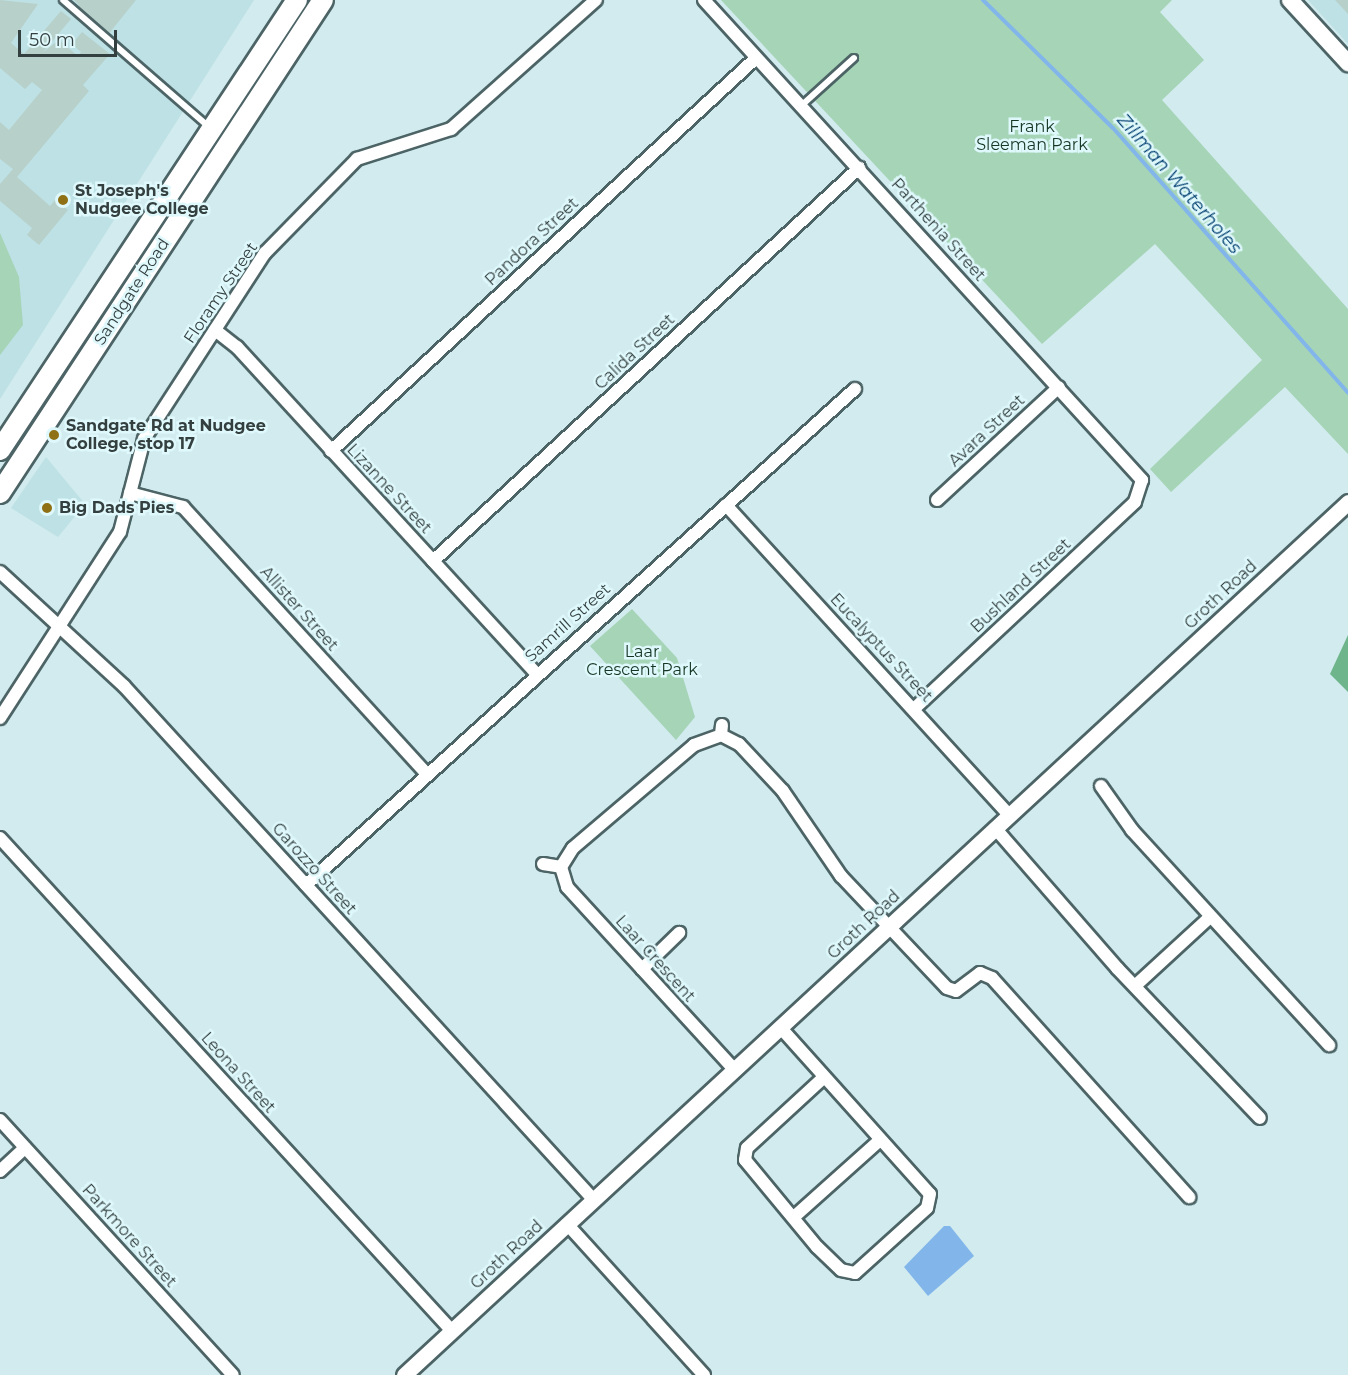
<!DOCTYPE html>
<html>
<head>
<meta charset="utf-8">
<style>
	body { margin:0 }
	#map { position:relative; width:1348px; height:1375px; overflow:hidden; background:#d1ebee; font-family:Montserrat,sans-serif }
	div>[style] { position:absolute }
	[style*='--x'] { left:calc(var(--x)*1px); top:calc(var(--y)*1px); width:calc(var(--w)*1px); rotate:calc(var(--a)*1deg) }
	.built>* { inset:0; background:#bee1e5 }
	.green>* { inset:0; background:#a6d4b7 }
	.forest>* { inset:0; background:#6eb58c }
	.water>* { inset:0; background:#82b6eb }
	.stream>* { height:4px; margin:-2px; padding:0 2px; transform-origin:2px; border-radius:2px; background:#82b6eb }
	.building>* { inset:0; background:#b7d0ca }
	.roads { filter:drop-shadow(2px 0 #4d6466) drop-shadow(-2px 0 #4d6466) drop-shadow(0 2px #4d6466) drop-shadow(0 -2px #4d6466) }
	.service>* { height:6px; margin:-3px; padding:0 3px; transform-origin:3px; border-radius:3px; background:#fff }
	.minor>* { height:12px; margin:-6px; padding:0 6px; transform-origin:6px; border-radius:6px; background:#fff }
	.tertiary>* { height:15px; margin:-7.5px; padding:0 7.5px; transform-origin:7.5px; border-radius:7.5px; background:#fff }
	.secondary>* { height:16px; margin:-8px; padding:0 8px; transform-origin:8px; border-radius:8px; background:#fff }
	.trunk>* { height:20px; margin:-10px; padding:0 10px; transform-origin:10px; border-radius:10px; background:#fff }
	.dots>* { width:16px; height:16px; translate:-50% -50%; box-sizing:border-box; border:3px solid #def8fb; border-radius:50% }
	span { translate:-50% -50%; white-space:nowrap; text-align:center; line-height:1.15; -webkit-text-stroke:5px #def8fb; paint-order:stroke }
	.park-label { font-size:16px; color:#163624 }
	.poi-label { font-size:16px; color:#343f3f; font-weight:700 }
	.left { translate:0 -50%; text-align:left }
	.street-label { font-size:16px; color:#343f3f }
	.water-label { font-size:18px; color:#033f6f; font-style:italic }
	.scale { position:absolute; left:18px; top:30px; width:99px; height:27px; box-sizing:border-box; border:3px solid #343f3f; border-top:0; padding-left:8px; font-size:18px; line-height:21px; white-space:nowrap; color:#343f3f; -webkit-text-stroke:4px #def8fb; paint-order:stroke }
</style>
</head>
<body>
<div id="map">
	<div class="built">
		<div style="clip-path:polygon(0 0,254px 0,0 399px)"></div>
		<div style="clip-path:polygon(1308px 0,1348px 0,1348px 44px)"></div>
		<div style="clip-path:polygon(46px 457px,85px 504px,58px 537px,11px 508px)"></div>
	</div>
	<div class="green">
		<div style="clip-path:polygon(721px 0,1172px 0,1160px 12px,1204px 60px,1162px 100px,1348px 309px,1348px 454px,1285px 387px,1171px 492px,1150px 469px,1262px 360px,1155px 244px,1042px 344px)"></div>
		<div style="clip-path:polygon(0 233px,19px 277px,23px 325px,0 355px)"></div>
		<div style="clip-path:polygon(632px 609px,677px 658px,695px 717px,676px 740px,590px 646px)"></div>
	</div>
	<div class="forest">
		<div style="clip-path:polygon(1348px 635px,1348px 692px,1330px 674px)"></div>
	</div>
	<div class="water">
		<div style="clip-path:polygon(944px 1226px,950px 1226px,974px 1256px,928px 1296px,904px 1267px)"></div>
	</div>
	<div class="stream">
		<div style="--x:983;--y:0;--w:182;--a:44.6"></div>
		<div style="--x:1113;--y:128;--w:354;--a:48.4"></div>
	</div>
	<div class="building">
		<div style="clip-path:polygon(0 0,38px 4px,11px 43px,24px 54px,61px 11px,71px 19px,43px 52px,59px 40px,78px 56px,81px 52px,72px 44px,82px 32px,110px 54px,83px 85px,89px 91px,17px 177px,50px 206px,55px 200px,68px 210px,39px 245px,27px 235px,32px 228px,0 201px,0 184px,13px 169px,0 159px,0 122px,9px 130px,42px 90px,32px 82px,25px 89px,0 68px)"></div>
		<div style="clip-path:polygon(74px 0,136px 0,107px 36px,75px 9px,79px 5px)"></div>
		<div style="clip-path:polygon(1335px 0,1348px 0,1348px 14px)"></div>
	</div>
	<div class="roads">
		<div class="service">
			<div style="--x:63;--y:0;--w:194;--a:41"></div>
			<div style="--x:802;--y:105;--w:70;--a:-42.1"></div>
		</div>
		<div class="minor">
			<div style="--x:704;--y:0;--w:650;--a:47.62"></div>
			<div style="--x:1142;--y:480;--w:23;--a:108"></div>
			<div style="--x:1135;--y:502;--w:303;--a:136.9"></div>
			<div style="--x:215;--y:330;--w:28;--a:38"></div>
			<div style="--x:237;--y:347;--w:444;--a:47.5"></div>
			<div style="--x:331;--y:451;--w:579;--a:-42.76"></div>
			<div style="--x:130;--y:493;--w:55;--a:14.8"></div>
			<div style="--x:183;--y:507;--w:362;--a:47.6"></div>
			<div style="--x:937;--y:500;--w:166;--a:-42.8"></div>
			<div style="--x:726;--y:505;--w:420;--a:47.6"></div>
			<div style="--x:433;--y:561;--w:580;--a:-42.69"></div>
			<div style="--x:0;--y:572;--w:168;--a:42.6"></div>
			<div style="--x:124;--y:686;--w:695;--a:47.57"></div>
			<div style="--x:0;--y:718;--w:221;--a:-57.2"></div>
			<div style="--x:120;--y:532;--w:96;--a:-75.5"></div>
			<div style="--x:144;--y:439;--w:222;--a:-57"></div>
			<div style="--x:265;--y:253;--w:132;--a:-45.6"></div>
			<div style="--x:357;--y:159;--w:99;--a:-17.7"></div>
			<div style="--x:451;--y:129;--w:194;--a:-41.7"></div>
			<div style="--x:722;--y:725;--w:10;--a:96"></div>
			<div style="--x:721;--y:735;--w:20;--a:27"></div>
			<div style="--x:739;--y:744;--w:64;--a:46.9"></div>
			<div style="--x:783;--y:791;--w:103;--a:55.7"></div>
			<div style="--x:841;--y:876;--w:154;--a:46.6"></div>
			<div style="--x:947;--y:988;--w:9;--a:18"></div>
			<div style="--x:956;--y:991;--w:30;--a:-37"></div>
			<div style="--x:980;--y:973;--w:13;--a:23"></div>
			<div style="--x:992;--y:978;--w:295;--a:48"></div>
			<div style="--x:1101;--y:786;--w:54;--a:54.8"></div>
			<div style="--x:1132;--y:830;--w:292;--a:47.5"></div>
			<div style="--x:995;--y:828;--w:186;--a:48.9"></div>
			<div style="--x:1117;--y:968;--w:207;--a:46.4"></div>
			<div style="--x:0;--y:838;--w:669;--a:47.48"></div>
			<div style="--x:543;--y:864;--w:18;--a:9"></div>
			<div style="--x:561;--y:867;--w:22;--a:-58"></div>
			<div style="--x:573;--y:848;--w:159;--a:-40.4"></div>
			<div style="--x:694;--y:745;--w:29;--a:-20"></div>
			<div style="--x:561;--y:867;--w:21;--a:73"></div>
			<div style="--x:567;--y:887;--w:247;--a:47.5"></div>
			<div style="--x:306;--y:885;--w:740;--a:-42.1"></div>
			<div style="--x:642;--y:969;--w:52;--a:-44.2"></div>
			<div style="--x:1136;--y:985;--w:100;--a:-42.6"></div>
			<div style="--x:780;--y:1027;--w:224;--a:48.1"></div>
			<div style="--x:930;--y:1194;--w:14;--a:102"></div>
			<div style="--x:927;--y:1208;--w:97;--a:137.9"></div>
			<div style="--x:855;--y:1273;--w:14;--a:-168"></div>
			<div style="--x:841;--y:1270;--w:33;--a:-136"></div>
			<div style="--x:817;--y:1247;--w:113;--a:-129.6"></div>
			<div style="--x:745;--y:1160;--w:12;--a:-81"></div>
			<div style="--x:747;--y:1148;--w:103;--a:-42.6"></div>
			<div style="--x:0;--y:1120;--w:345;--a:47.6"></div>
			<div style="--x:0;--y:1171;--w:34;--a:-43"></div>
			<div style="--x:795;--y:1216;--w:114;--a:-41.8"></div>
			<div style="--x:567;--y:1224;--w:204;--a:47.8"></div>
		</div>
		<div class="tertiary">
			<div style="--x:404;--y:1375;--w:1286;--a:-42.76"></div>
		</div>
		<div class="secondary">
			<div style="--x:1290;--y:0;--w:86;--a:47.4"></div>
		</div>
		<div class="trunk">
			<div style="--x:0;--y:450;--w:539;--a:-56.58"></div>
			<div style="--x:0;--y:493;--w:589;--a:-56.77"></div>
		</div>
	</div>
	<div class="dots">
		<div style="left:63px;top:200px;background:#8f7014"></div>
		<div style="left:54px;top:435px;background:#8f7014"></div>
		<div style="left:47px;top:508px;background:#8f7014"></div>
	</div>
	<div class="park-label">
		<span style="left:1032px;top:136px">Frank<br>Sleeman Park</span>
		<span style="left:642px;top:661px">Laar<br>Crescent Park</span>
	</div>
	<div class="poi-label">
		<span class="left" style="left:75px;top:200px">St Joseph's<br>Nudgee College</span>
		<span class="left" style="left:66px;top:435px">Sandgate Rd at Nudgee<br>College, stop 17</span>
		<span class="left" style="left:59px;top:508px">Big Dads Pies</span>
	</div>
	<div class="street-label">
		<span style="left:938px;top:230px;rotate:48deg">Parthenia Street</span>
		<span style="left:532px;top:242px;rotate:-43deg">Pandora Street</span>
		<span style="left:132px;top:292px;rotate:-57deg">Sandgate Road</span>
		<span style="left:221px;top:293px;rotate:-56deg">Floramy Street</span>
		<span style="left:635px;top:352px;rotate:-43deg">Calida Street</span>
		<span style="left:987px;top:431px;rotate:-43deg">Avara Street</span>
		<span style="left:389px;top:489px;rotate:47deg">Lizanne Street</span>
		<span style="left:1021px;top:586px;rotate:-43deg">Bushland Street</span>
		<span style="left:1221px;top:595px;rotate:-43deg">Groth Road</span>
		<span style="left:299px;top:609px;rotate:48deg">Allister Street</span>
		<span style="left:568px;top:623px;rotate:-42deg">Samrill Street</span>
		<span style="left:881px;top:648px;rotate:47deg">Eucalyptus Street</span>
		<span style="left:314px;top:869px;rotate:48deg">Garozzo Street</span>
		<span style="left:864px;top:925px;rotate:-43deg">Groth Road</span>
		<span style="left:655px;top:959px;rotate:48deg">Laar Crescent</span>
		<span style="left:238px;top:1073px;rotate:48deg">Leona Street</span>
		<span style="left:129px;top:1236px;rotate:48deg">Parkmore Street</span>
		<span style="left:507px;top:1255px;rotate:-43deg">Groth Road</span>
	</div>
	<div class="water-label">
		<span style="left:1179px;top:184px;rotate:49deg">Zillman Waterholes</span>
	</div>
	<div class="scale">50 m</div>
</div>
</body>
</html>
